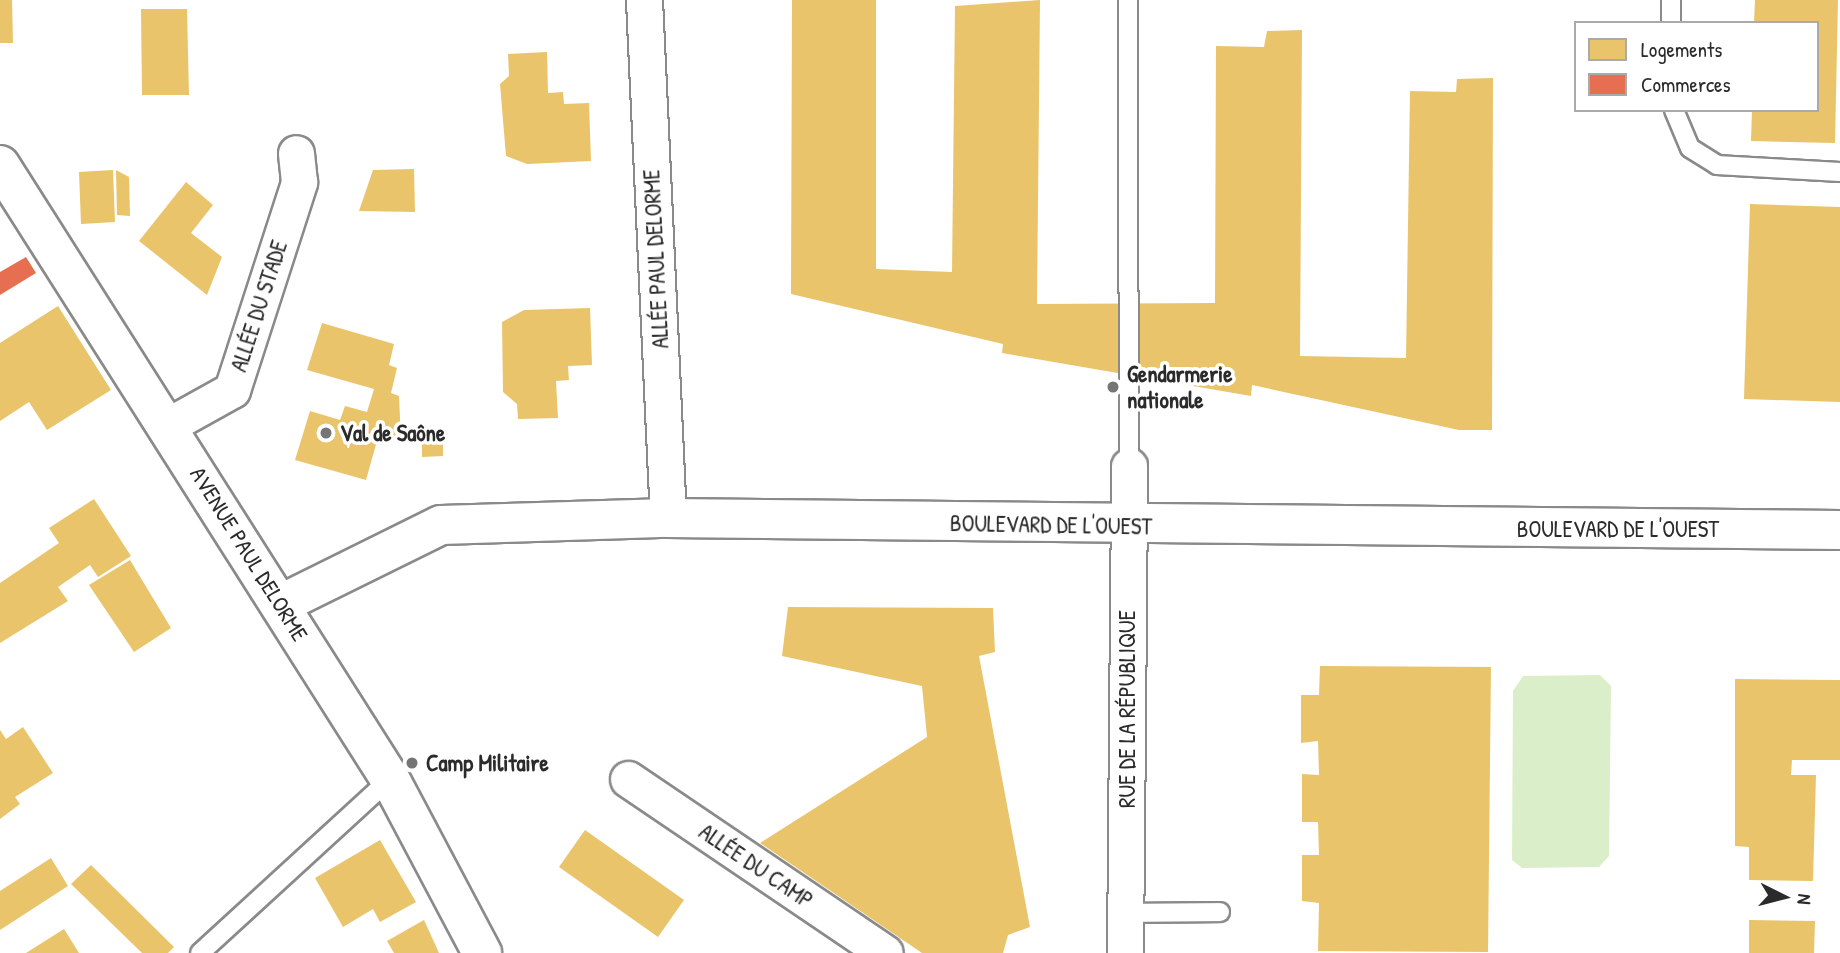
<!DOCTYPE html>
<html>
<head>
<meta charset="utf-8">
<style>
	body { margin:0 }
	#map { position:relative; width:1840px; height:953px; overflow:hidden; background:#fff; font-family:"Patrick Hand",sans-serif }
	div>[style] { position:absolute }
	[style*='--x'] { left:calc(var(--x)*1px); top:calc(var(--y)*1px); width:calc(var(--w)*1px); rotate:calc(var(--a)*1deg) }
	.green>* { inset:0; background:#daefc9 }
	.homes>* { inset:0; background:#e9c46a }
	.shops>* { inset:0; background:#e76f51 }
	.roads { filter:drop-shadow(2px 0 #8a8a8a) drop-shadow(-2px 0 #8a8a8a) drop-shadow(0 2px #8a8a8a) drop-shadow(0 -2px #8a8a8a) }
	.lane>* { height:18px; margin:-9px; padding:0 9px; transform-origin:9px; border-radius:9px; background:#fff }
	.street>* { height:35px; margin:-17.5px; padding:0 17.5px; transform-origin:17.5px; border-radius:17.5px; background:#fff }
	.secondary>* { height:38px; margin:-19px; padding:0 19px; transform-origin:19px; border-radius:19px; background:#fff }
	.dots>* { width:19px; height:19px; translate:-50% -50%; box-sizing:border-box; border:4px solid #fff; border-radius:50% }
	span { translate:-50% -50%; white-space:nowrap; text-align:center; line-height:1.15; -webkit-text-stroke:7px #fff; paint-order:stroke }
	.street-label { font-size:23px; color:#2b2b2b }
	.poi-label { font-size:23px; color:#2b2b2b; font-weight:700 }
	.left { translate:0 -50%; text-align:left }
	.legend { position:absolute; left:1574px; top:21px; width:245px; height:91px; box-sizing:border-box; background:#fff; border:2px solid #aaa; margin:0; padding:9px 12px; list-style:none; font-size:21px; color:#2b2b2b }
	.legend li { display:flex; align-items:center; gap:14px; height:35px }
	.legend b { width:35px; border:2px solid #aaa }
	.north { position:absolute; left:1749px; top:862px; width:70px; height:70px; -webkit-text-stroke:5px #fff; paint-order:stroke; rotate:96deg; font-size:19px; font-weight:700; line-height:28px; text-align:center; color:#2b2b2b }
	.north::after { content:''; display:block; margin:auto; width:24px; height:32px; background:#2b2b2b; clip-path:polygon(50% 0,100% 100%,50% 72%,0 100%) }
</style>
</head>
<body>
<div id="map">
	<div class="green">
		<div style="clip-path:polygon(1600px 675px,1611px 686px,1609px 856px,1599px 867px,1522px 868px,1512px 860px,1513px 691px,1523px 676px)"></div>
	</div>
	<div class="homes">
		<div style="clip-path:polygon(0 0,12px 0,13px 43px,0 43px)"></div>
		<div style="clip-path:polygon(792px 0,876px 0,876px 269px,952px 272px,955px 6px,1040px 0,1037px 304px,1215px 303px,1216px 46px,1264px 47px,1267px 31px,1302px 30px,1300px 356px,1406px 358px,1410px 91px,1456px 92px,1457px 79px,1493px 78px,1492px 430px,1459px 430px,1252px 385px,1251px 396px,1002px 353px,1003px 344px,791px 294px)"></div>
		<div style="clip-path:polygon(1755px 0,1838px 0,1835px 143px,1751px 141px,1752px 110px,1817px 110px,1817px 23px,1754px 23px)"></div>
		<div style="clip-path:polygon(141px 9px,187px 9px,189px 95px,142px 95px)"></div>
		<div style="clip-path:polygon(547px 52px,548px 93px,563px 92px,564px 104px,589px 103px,591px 161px,527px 164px,506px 156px,500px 84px,509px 76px,508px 54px)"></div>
		<div style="clip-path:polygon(414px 169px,415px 212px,359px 211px,373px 170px)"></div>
		<div style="clip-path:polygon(113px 170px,115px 222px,81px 224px,79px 172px)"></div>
		<div style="clip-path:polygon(116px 170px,129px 177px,130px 216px,117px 215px)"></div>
		<div style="clip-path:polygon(186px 182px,213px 205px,191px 233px,222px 257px,207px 295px,139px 241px)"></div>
		<div style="clip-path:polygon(1750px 204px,1840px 207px,1840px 402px,1744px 399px)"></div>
		<div style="clip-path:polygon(58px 306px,111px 390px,47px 430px,29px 402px,0 421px,0 343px)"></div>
		<div style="clip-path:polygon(590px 308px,592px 365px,568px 366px,569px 380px,556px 381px,558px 418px,518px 419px,517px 404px,503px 392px,502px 322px,524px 310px)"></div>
		<div style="clip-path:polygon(322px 323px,394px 344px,389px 365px,397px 368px,391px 393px,399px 396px,401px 440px,377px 441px,366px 480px,295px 460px,310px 411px,340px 420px,345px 406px,367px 412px,374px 389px,307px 370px)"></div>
		<div style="clip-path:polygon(443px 437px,443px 456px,422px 457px,422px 438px)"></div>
		<div style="clip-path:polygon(94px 499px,131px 556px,98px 577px,90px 565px,58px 587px,68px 601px,0 643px,0 583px,59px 543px,49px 528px)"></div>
		<div style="clip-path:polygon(130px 560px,171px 628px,134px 652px,89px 585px)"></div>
		<div style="clip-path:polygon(788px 607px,993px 608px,995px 652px,979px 656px,1030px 927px,1008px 935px,1003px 953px,922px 953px,760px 843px,927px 737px,922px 686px,782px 656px)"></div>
		<div style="clip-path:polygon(1320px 666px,1491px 667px,1488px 952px,1318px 951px,1319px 903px,1302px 901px,1302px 855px,1319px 855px,1318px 822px,1302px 822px,1302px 774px,1319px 775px,1318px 741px,1301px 743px,1301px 695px,1319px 695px)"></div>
		<div style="clip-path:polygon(1735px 679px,1840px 680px,1840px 760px,1792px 760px,1791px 775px,1816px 775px,1813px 881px,1749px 880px,1749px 847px,1735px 846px)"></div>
		<div style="clip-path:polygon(23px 727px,53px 773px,15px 797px,20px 804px,0 819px,0 730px,6px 739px)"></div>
		<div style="clip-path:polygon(585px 830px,684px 900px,658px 937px,559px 867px)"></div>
		<div style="clip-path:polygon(380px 840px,416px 902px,380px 922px,373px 909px,343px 927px,315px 878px)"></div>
		<div style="clip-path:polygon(51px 858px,68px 886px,0 930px,0 891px)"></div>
		<div style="clip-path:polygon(91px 865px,174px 947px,168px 953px,142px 953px,71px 884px)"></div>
		<div style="clip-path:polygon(424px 920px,439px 953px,394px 953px,387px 941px)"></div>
		<div style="clip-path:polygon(1749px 920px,1815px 921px,1814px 953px,1749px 953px)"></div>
		<div style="clip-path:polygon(64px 929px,79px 953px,26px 953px)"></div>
	</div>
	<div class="shops">
		<div style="clip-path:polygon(26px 257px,36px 273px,0 295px,0 272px)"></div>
	</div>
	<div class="roads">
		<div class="lane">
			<div style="--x:1128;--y:0;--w:466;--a:89.9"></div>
			<div style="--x:1671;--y:23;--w:23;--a:-90"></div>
			<div style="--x:1674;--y:110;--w:41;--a:67.2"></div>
			<div style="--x:1690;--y:148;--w:32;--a:32"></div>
			<div style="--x:1717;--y:165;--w:123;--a:3.3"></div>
			<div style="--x:1126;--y:913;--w:94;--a:-0.6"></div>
			<div style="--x:200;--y:953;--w:258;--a:-42.5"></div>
		</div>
		<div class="street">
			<div style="--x:644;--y:0;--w:519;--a:87.35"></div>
			<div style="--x:169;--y:425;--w:72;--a:-29.1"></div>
			<div style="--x:232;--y:390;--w:219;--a:-72.1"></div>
			<div style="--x:299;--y:182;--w:29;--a:-96"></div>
			<div style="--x:628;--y:779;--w:310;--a:34.1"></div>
			<div style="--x:1125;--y:953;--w:487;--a:-89.5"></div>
		</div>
		<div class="secondary">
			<div style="--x:0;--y:165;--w:727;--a:57.58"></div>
			<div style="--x:390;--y:779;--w:197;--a:62.1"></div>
			<div style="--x:281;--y:604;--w:178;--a:-26.3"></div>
			<div style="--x:441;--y:525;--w:227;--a:-1.8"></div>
			<div style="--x:668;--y:518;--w:1172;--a:0.59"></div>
		</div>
	</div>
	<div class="dots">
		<div style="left:1113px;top:387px;background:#757575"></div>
		<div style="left:326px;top:433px;background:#757575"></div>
		<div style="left:412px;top:763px;background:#757575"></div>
	</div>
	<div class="street-label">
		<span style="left:656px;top:259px;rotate:-93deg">ALLÉE PAUL DELORME</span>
		<span style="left:259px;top:306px;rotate:-72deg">ALLÉE DU STADE</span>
		<span style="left:1051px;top:525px;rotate:1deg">BOULEVARD DE L'OUEST</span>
		<span style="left:1618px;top:529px">BOULEVARD DE L'OUEST</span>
		<span style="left:249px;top:554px;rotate:58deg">AVENUE PAUL DELORME</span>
		<span style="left:1127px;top:709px;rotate:-90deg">RUE DE LA RÉPUBLIQUE</span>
		<span style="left:756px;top:866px;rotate:34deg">ALLÉE DU CAMP</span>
	</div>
	<div class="poi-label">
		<span class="left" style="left:1127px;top:387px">Gendarmerie<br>nationale</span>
		<span class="left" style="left:340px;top:433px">Val de Saône</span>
		<span class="left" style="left:426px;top:763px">Camp Militaire</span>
	</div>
	<ul class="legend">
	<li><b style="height:19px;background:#e9c46a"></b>Logements</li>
	<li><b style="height:19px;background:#e76f51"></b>Commerces</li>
	</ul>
	<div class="north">N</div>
</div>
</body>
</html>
